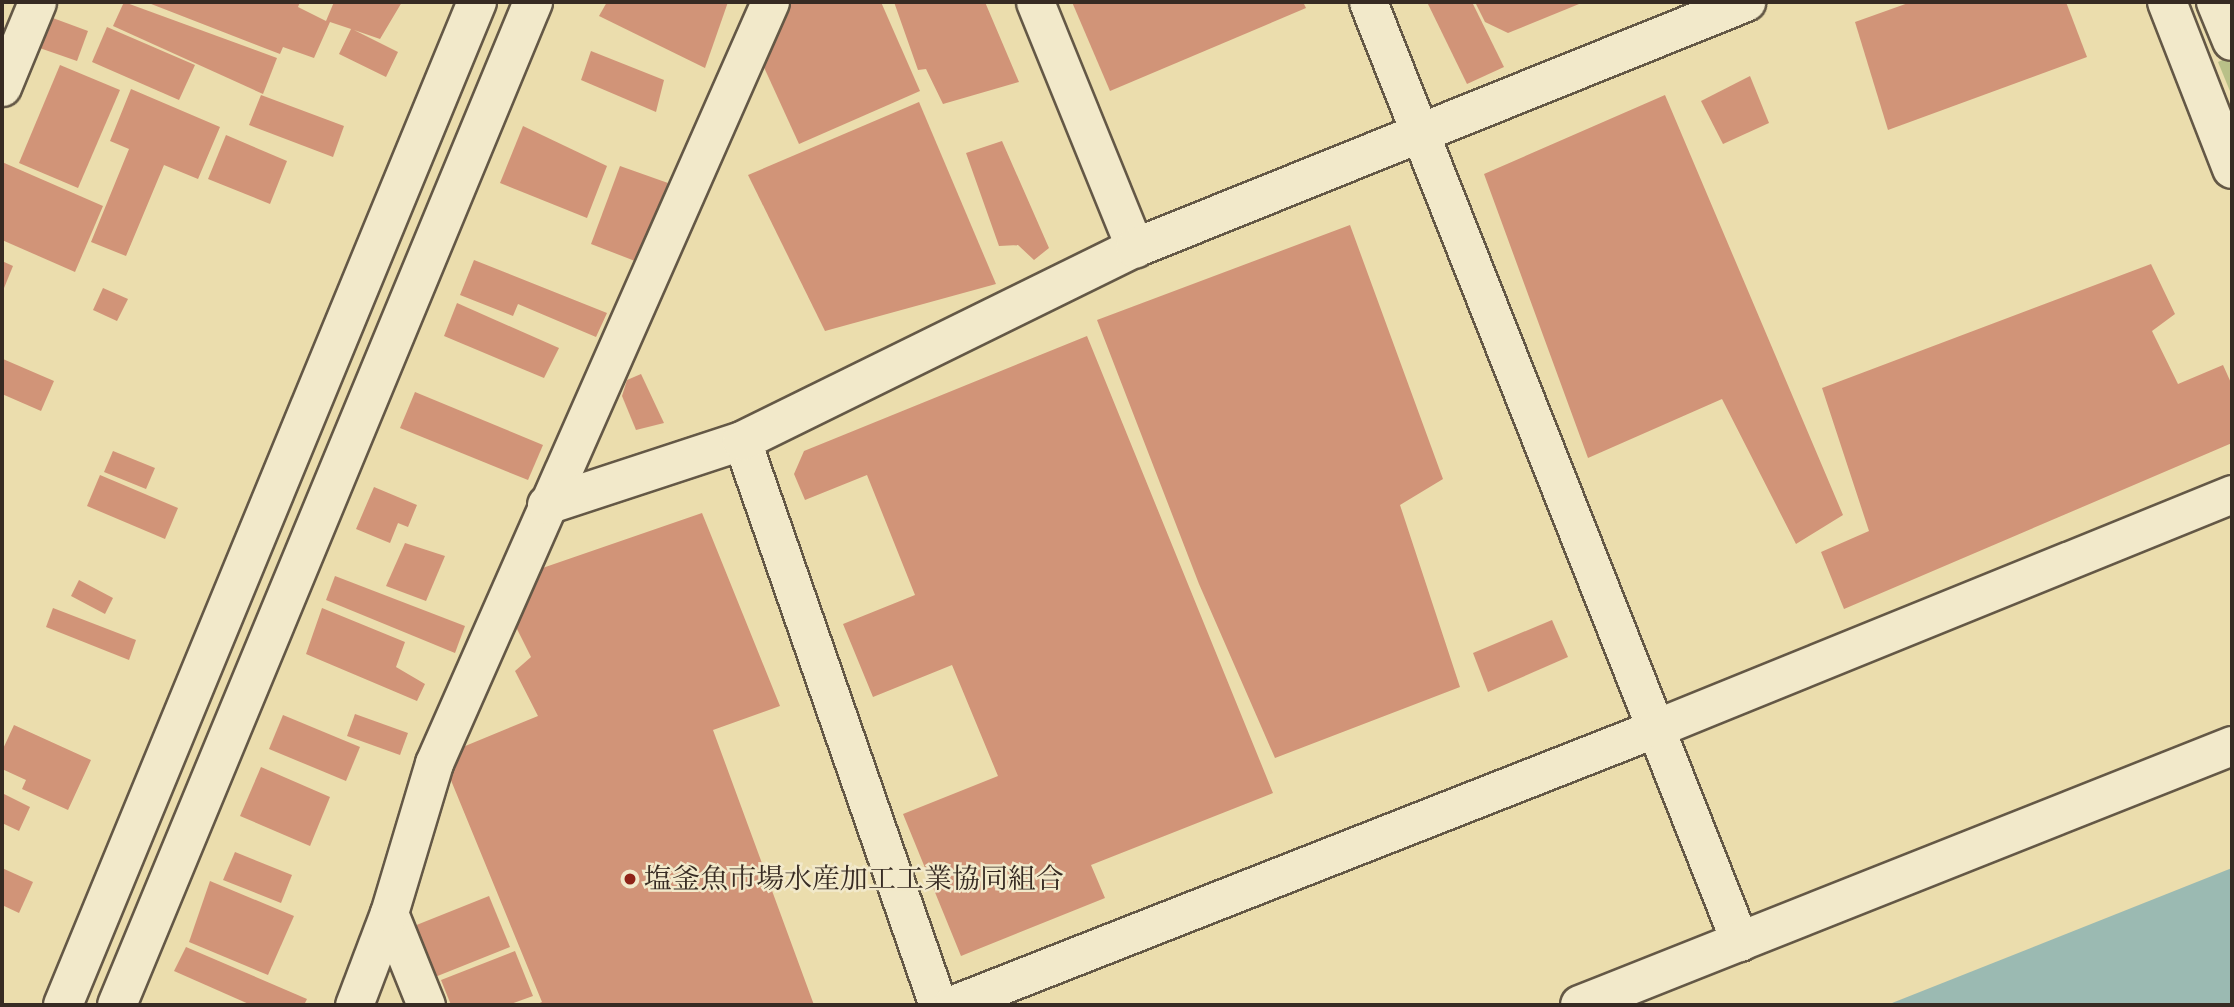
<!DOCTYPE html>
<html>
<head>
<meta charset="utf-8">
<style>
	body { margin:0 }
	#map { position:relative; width:2234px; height:1007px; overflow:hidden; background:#ebddad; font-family:Alegreya,"Noto Serif JP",serif }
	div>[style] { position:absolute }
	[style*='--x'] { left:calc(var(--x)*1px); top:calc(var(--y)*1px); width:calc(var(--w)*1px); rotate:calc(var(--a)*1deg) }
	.green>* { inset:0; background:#b9c088 }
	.water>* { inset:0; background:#9bbab2 }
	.building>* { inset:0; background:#d19478 }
	.roads { filter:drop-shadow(2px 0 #645846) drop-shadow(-2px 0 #645846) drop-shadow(0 2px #645846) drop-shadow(0 -2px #645846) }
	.minor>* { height:37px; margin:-18.5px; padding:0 18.5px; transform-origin:18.5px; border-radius:18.5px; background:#f2e9ca }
	.tertiary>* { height:38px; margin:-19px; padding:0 19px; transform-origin:19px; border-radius:19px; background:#f2e9ca }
	.dots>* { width:19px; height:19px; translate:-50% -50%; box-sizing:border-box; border:4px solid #f2e9ca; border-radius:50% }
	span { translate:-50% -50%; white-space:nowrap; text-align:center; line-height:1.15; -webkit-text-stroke:5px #f2e9ca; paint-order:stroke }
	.poi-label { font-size:28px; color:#372b23 }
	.left { translate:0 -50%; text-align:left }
	.frame { position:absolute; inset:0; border:4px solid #372b23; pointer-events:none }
</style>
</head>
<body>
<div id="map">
	<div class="green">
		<div style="clip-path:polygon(2229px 57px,2232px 65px,2232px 96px,2218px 62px)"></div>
	</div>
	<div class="water">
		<div style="clip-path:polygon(2232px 868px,2232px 1005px,1887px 1005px)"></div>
	</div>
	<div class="building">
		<div style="clip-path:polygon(124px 2px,277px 58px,263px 94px,113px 26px)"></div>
		<div style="clip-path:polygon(146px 2px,300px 2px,298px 7px,326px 21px,334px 2px,402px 2px,380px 39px,354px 30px,398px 52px,386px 77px,339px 54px,351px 29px,330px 22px,314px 58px,283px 47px,280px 54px)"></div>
		<div style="clip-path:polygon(607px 2px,728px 2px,705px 68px,599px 16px)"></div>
		<div style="clip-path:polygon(773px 2px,881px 2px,920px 91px,799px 144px,757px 52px)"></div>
		<div style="clip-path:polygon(894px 2px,985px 2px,1019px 82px,943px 104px,926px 69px,918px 70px)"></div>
		<div style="clip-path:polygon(1072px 2px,1303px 2px,1306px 8px,1110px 91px)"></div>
		<div style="clip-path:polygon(1427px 2px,1472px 2px,1504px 67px,1467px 84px)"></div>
		<div style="clip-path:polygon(1475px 2px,1584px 2px,1508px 33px,1485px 22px)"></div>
		<div style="clip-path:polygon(1911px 2px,2066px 2px,2087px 57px,1888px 130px,1855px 22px)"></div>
		<div style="clip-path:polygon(42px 14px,88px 31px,77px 61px,31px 45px)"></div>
		<div style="clip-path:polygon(107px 27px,195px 65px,179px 100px,92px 62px)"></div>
		<div style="clip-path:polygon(591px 51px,664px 80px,656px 112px,581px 80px)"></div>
		<div style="clip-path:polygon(60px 65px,120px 90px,78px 188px,19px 163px)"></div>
		<div style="clip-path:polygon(1750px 76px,1769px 123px,1723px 144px,1701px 101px)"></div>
		<div style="clip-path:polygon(131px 89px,220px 127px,198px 179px,164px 165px,126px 256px,91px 242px,129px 149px,110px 141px)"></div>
		<div style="clip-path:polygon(261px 95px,344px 126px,333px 157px,249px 125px)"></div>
		<div style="clip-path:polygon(1665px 95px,1843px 515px,1796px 544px,1722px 399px,1588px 458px,1484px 174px)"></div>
		<div style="clip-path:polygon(919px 102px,996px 284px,825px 331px,748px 175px)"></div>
		<div style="clip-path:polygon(523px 126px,607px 166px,587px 218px,500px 183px)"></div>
		<div style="clip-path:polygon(226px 135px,287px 161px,270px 204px,208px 179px)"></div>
		<div style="clip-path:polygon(1002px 141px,1049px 248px,1034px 260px,1018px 245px,999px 246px,966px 153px)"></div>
		<div style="clip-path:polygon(2px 162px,103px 206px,75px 272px,2px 240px)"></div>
		<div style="clip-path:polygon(620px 166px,668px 183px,635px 261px,591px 244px)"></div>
		<div style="clip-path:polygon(1350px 225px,1443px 479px,1400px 505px,1460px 687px,1275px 758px,1199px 584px,1097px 320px)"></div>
		<div style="clip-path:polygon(474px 260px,607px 313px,596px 337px,518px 304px,513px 316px,460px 295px)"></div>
		<div style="clip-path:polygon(2px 261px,13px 266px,2px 293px)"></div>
		<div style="clip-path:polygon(2151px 264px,2175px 314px,2152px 331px,2178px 384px,2223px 365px,2232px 385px,2232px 443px,1844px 609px,1821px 552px,1869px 531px,1822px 388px)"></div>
		<div style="clip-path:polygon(103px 288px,128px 299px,117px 321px,93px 310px)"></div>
		<div style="clip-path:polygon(457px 303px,559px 348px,544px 378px,444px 336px)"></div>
		<div style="clip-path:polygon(1087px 336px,1273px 793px,1091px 865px,1105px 898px,961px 956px,903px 814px,998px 776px,952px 665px,873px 697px,843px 624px,915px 595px,867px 475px,805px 500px,794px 474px,804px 451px)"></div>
		<div style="clip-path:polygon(3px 359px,54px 381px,41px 411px,2px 394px)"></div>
		<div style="clip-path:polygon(641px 374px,664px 423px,636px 430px,622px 396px,627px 380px)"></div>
		<div style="clip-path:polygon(415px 392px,543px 445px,528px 480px,400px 428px)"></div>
		<div style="clip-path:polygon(113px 451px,155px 468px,146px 489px,104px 472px)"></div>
		<div style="clip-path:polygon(100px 475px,178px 508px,165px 539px,87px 506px)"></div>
		<div style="clip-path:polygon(374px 487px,417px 505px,408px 527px,398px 523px,390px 543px,356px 529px)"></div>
		<div style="clip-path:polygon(702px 513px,780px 706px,713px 730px,814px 1005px,535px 1005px,542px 1002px,441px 756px,538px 716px,515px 671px,531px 657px,513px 621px,528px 573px)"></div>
		<div style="clip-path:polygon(405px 543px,445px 556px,426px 601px,386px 586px)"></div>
		<div style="clip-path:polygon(335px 576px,465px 626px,455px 653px,326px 600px)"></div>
		<div style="clip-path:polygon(79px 580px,113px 598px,105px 614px,71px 596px)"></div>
		<div style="clip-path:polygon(53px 608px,136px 640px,129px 660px,46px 627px)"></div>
		<div style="clip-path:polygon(322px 608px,405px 642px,396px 667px,425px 684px,417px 701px,306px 654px)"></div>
		<div style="clip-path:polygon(1552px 620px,1568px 657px,1488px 692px,1473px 653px)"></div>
		<div style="clip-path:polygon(355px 714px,408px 733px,400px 755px,347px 736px)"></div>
		<div style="clip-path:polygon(283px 715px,360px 747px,346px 781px,269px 749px)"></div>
		<div style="clip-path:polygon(14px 725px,91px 760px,68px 810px,22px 789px,26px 780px,2px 769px,2px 751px)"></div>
		<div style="clip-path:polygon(261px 767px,330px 797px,310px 846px,240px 816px)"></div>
		<div style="clip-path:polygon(2px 793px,30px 807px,19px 831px,2px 823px)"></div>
		<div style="clip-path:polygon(235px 852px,292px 875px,281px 903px,223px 880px)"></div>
		<div style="clip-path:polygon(2px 868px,33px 882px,19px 913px,2px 905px)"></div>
		<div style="clip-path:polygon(210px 881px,294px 916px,268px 975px,189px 942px)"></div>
		<div style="clip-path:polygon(489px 896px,510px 947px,435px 977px,414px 926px)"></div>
		<div style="clip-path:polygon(186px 947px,307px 999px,304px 1005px,251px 1005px,174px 971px)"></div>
		<div style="clip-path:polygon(515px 951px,533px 996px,508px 1005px,451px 1005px,441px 980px)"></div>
	</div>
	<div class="roads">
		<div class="minor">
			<div style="--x:1035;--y:2;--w:266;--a:67.9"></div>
			<div style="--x:1368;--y:2;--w:1011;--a:68.41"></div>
			<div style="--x:2;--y:87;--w:92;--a:-67.6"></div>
			<div style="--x:742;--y:441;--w:597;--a:70.84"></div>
			<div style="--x:389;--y:913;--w:99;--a:68.1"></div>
			<div style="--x:354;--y:1005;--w:98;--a:-69.2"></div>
			<div style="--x:389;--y:913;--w:157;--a:-73.3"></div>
			<div style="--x:434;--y:763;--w:832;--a:-66.18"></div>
			<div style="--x:951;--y:1005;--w:757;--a:-21.45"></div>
			<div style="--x:1656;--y:728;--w:622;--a:-22.11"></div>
		</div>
		<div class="tertiary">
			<div style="--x:2167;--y:2;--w:179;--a:68.7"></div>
			<div style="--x:2216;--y:2;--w:42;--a:67.7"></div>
			<div style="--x:547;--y:505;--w:205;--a:-18.2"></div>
			<div style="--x:742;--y:441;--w:438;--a:-26.2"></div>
			<div style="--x:1135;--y:248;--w:659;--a:-21.93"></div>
			<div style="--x:63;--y:1005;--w:1085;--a:-67.57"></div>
			<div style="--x:117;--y:1005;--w:1086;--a:-67.47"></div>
			<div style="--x:1580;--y:1005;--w:702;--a:-21.66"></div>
		</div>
	</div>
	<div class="dots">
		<div style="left:630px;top:879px;background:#8f2418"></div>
	</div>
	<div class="poi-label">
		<span class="left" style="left:644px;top:879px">塩釜魚市場水産加工工業協同組合</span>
	</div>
	<div class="frame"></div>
</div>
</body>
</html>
